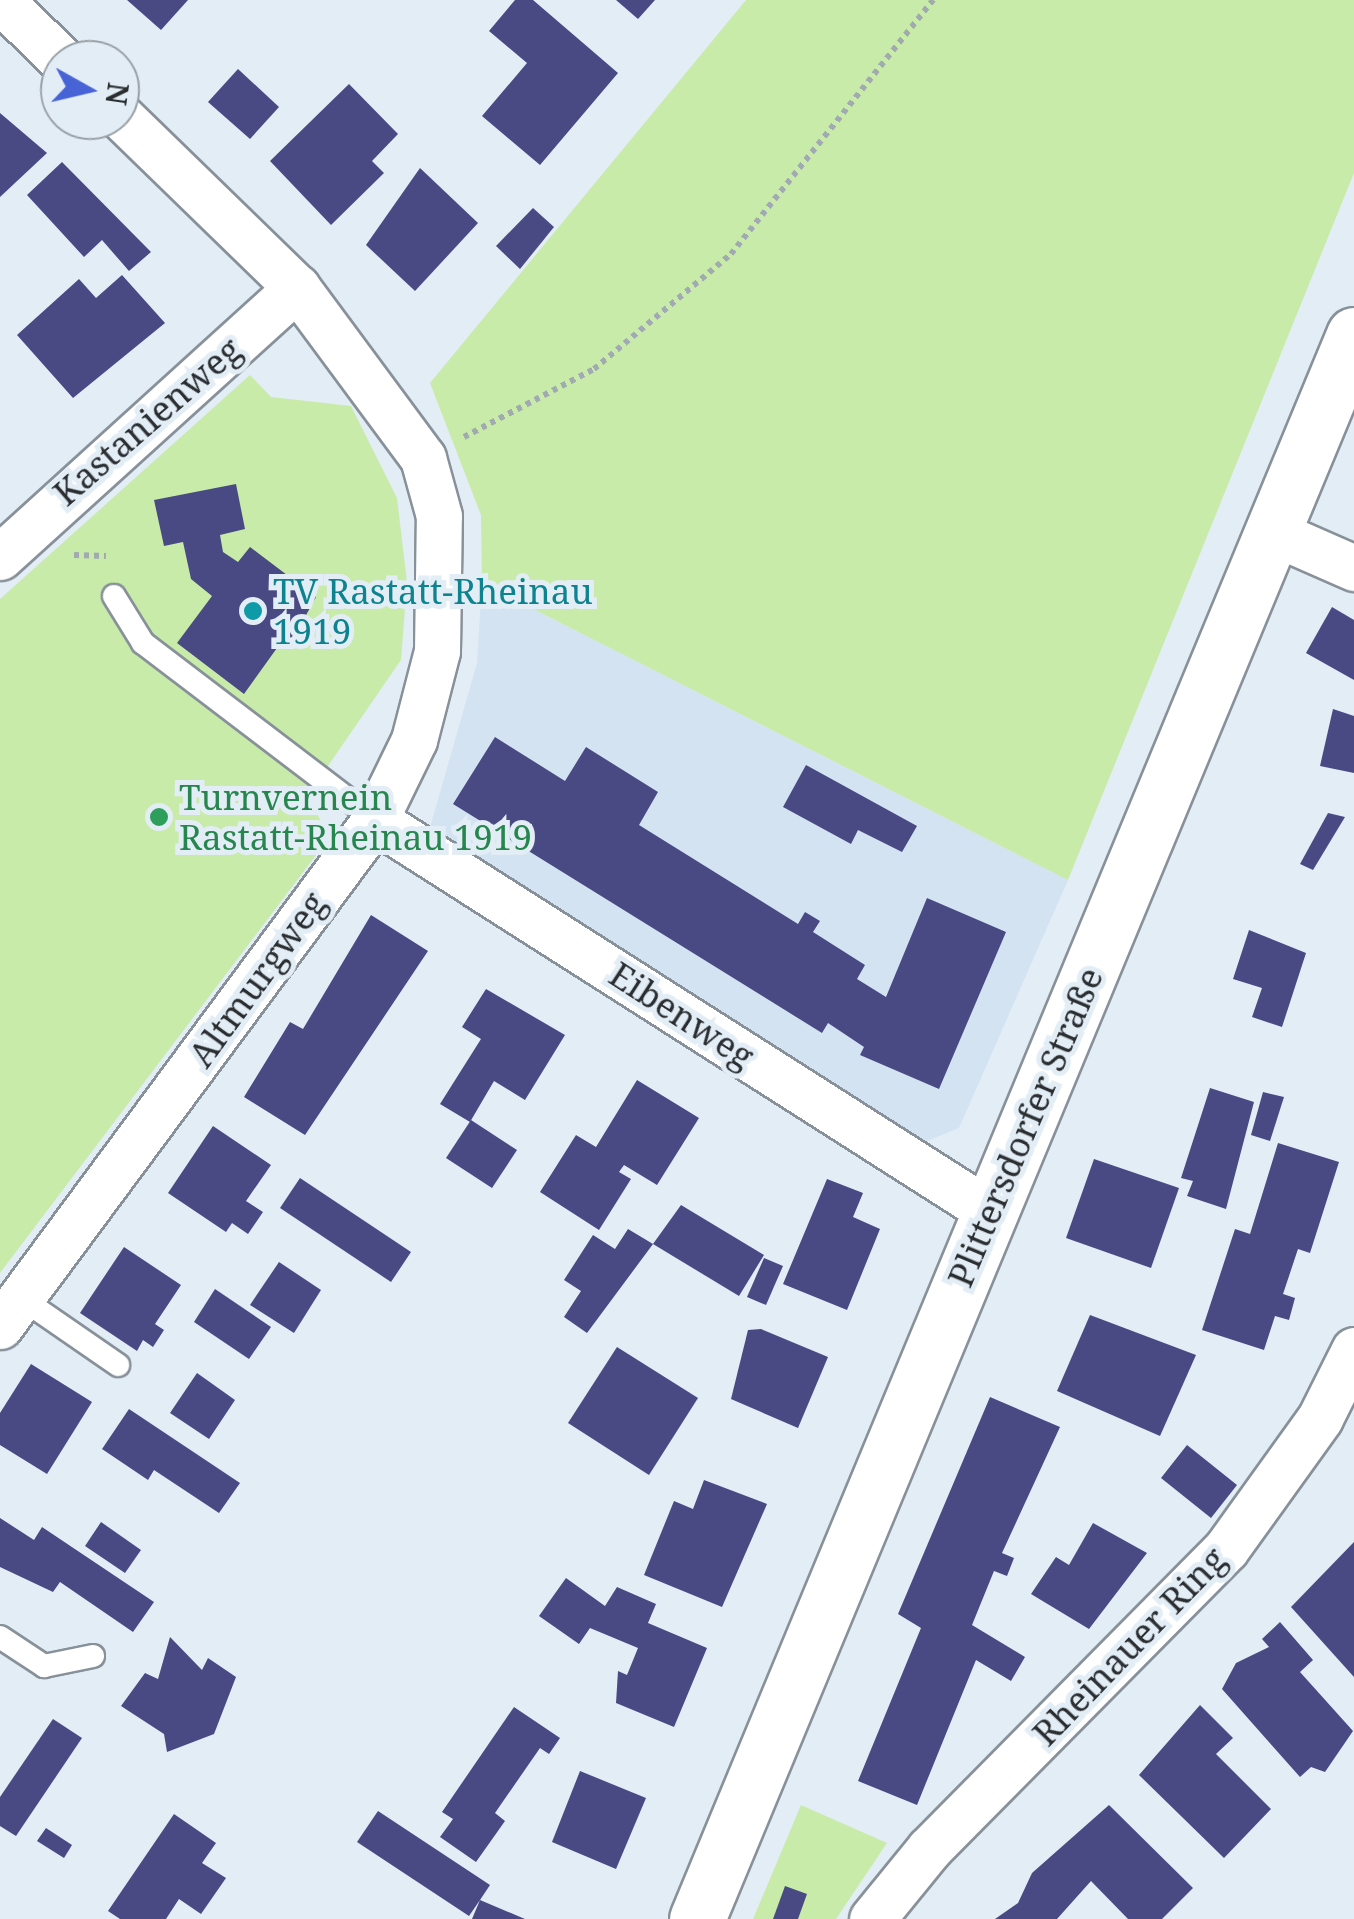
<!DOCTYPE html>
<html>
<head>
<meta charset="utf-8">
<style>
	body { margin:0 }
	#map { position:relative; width:1354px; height:1919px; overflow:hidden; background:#e3edf6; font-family:"Noto Serif",serif }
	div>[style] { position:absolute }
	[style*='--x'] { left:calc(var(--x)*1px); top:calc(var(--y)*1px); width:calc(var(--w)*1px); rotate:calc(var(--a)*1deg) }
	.built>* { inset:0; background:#d3e3f1 }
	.green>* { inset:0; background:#c8ebaa }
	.building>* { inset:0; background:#494983 }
	.path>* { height:6px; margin-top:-3px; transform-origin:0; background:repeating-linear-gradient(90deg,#a2aab1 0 5px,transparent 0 10px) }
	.roads { filter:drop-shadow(2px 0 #88919a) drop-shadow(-2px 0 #88919a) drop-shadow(0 2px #88919a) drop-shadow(0 -2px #88919a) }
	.service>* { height:22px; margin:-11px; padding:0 11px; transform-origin:11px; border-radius:11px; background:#fff }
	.minor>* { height:45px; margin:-22.5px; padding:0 22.5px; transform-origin:22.5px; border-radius:22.5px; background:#fff }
	.tertiary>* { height:55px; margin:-27.5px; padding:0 27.5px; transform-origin:27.5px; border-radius:27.5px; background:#fff }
	.dots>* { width:28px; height:28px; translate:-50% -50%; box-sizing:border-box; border:5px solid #e3edf6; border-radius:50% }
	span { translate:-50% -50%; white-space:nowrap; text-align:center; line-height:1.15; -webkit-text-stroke:10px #e3edf6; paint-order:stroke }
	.street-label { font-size:35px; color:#2a2e31 }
	.culture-label { font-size:35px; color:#0d838f }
	.left { translate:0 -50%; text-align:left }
	.leisure-label { font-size:35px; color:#27864d }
	.north { position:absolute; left:40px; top:40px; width:100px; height:100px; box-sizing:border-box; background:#e3edf6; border:2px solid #99a1a7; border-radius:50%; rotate:98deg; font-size:28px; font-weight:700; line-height:40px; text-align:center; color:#2a2e31 }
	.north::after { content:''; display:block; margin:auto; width:35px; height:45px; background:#4763d6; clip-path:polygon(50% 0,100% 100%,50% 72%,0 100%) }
</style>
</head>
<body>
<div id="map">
	<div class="built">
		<div style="clip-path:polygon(482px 583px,1068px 880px,959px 1128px,924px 1142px,429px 831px,477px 663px)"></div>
	</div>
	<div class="green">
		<div style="clip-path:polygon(746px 0,1354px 0,1354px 173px,1068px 880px,482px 583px,481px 515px,430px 383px)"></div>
		<div style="clip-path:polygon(250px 375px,271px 397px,351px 406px,397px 498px,407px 582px,401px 660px,308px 795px,329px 838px,0 1273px,0 599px)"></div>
		<div style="clip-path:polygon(801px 1805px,887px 1843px,836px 1919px,753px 1919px)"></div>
	</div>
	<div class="building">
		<div style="clip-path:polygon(127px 0,188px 0,161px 30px)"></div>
		<div style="clip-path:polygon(515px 0,533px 0,618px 73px,540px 165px,482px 116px,527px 63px,489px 31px)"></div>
		<div style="clip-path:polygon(616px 0,655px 0,638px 19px)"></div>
		<div style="clip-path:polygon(238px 69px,279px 107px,250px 139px,208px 102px)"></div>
		<div style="clip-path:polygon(349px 84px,398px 134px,372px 161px,384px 173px,331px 225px,270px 161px)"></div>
		<div style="clip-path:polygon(0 113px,47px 153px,0 197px)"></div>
		<div style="clip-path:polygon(62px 162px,151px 252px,129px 271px,102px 240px,84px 257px,27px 195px)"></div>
		<div style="clip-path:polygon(420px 168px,478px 223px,415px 291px,366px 245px)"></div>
		<div style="clip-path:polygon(533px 208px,554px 227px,520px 269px,496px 246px)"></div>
		<div style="clip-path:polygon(122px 275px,165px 323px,73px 398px,17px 335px,79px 279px,96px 298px)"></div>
		<div style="clip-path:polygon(236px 484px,245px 529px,220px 535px,223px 552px,238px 562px,250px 547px,316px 597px,289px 646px,282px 641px,244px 694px,177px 643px,212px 596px,191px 579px,183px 542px,164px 546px,154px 500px)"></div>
		<div style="clip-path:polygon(1332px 607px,1354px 620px,1354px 680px,1306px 653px)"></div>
		<div style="clip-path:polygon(1333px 709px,1354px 716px,1354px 773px,1320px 766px)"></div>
		<div style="clip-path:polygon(495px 737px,565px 781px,586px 747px,658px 792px,639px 825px,798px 924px,805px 912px,820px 921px,813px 932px,865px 965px,857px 979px,886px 997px,927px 898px,1006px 932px,939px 1089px,860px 1055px,864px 1047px,828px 1023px,822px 1033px,453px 804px)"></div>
		<div style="clip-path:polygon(806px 765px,917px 826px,902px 852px,858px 830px,851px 844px,783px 807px)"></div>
		<div style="clip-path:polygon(1328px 813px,1345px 817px,1313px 870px,1300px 864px)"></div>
		<div style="clip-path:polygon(371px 915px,428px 951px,305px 1135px,244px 1097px,290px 1022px,303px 1029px)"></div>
		<div style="clip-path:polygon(1249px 930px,1306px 953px,1282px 1027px,1252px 1017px,1262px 988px,1233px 979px)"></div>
		<div style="clip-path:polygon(486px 989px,565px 1035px,525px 1100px,494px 1081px,470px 1122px,440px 1104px,481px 1039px,462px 1027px)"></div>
		<div style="clip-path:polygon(637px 1080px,699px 1118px,657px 1185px,624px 1165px,619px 1172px,631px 1179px,599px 1230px,540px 1192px,576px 1135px,596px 1147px)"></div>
		<div style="clip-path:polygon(1210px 1088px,1254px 1102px,1226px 1209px,1187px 1196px,1193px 1181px,1181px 1178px)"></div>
		<div style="clip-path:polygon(1263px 1092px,1284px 1097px,1270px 1141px,1251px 1135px)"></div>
		<div style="clip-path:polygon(471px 1120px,517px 1150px,492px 1188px,446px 1158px)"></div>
		<div style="clip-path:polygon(213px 1126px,271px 1165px,246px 1201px,263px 1212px,248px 1234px,232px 1223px,226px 1232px,168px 1193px)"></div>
		<div style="clip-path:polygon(1278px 1143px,1339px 1162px,1310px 1253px,1298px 1249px,1283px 1294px,1295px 1298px,1289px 1320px,1275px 1316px,1264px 1350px,1202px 1330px,1235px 1229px,1250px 1234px)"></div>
		<div style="clip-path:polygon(1094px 1159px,1179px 1188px,1151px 1268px,1066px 1238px)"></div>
		<div style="clip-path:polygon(300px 1178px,411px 1252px,391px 1282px,280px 1208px)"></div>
		<div style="clip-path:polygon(827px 1179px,863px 1193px,853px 1217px,880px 1229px,847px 1310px,783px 1284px)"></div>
		<div style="clip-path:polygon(681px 1205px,764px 1255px,739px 1296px,653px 1244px)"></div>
		<div style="clip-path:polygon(628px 1229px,653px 1244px,587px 1333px,564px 1317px,581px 1291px,564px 1280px,593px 1235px,615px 1249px)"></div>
		<div style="clip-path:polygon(124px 1247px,181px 1285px,155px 1324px,164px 1330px,153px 1347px,143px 1340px,137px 1351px,80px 1313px)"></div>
		<div style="clip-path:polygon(764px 1258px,783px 1266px,766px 1305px,747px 1297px)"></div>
		<div style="clip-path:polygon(279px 1262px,321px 1290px,294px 1333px,250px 1305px)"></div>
		<div style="clip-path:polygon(215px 1289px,271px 1327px,249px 1359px,194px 1322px)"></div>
		<div style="clip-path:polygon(1090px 1315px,1196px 1355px,1160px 1436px,1057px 1391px)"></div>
		<div style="clip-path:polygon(761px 1329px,828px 1357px,798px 1428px,731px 1399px,748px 1330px)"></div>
		<div style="clip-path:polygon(617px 1347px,698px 1398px,649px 1475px,568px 1423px)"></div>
		<div style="clip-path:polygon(31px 1364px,92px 1402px,47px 1474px,0 1445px,0 1413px)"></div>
		<div style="clip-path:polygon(197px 1373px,235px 1400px,209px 1439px,170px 1413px)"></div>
		<div style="clip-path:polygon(990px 1397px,1060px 1427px,1002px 1553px,1014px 1558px,1007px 1576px,994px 1571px,972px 1625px,1025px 1657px,1011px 1681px,976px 1660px,917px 1805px,858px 1781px,921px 1628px,898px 1614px)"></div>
		<div style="clip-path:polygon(129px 1409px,240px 1483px,219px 1513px,154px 1470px,148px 1480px,102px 1449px)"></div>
		<div style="clip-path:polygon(1187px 1445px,1237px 1485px,1211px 1518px,1161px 1478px)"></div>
		<div style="clip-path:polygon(704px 1480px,767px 1504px,722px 1607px,644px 1575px,674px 1501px,693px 1509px)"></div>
		<div style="clip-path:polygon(0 1518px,34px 1540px,42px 1527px,154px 1602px,133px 1632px,60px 1582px,53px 1592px,0 1567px)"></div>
		<div style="clip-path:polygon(101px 1522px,141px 1550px,125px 1573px,85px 1546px)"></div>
		<div style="clip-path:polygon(1093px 1523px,1147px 1553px,1089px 1629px,1031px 1594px,1056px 1557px,1069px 1565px)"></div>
		<div style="clip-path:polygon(1354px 1542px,1354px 1677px,1291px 1607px)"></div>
		<div style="clip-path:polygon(566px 1578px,605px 1606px,617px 1587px,656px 1604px,648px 1623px,707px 1648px,674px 1727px,616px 1703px,618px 1671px,627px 1675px,638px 1648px,590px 1628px,579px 1644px,539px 1616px)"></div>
		<div style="clip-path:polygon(1280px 1622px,1313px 1660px,1300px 1672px,1353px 1731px,1325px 1772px,1311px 1767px,1300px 1777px,1222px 1689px,1236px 1663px,1269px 1647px,1262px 1639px)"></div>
		<div style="clip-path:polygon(170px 1637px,202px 1670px,208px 1658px,236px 1677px,214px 1734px,167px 1752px,164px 1734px,121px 1706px,145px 1673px,158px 1679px)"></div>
		<div style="clip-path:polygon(1200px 1705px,1233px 1738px,1216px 1754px,1271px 1809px,1224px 1858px,1139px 1775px)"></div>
		<div style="clip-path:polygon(514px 1707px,560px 1738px,549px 1754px,540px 1748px,495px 1813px,505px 1821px,476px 1862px,440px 1837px,453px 1819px,442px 1812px)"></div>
		<div style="clip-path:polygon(53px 1719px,82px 1738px,16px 1836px,0 1826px,0 1797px)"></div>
		<div style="clip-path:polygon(580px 1771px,646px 1798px,616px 1869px,552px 1842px)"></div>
		<div style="clip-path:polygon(1109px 1805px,1193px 1888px,1162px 1919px,1128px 1919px,1091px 1881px,1057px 1919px,995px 1919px,1018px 1903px,1032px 1873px)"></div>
		<div style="clip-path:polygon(378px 1811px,490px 1885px,480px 1900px,525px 1919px,472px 1919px,480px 1900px,469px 1916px,357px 1842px)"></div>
		<div style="clip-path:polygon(174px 1814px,216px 1843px,202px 1863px,226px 1878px,201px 1914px,179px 1899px,166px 1919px,120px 1919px,108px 1911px)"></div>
		<div style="clip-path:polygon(46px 1828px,72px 1845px,64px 1858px,37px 1841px)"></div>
		<div style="clip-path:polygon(785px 1886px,807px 1894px,798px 1919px,773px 1919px)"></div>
	</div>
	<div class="path">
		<div style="--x:464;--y:437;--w:147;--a:-27.6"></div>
		<div style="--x:594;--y:369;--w:179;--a:-40"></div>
		<div style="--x:731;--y:254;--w:325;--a:-51.5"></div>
		<div style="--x:74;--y:555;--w:32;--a:2"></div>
	</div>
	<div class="roads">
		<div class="service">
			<div style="--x:114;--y:596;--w:55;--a:58.3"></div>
			<div style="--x:143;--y:643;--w:292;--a:37.3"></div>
			<div style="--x:21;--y:1298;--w:118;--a:34.6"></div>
			<div style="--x:0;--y:1637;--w:53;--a:33.4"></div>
			<div style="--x:44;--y:1666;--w:50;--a:-11.5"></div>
		</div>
		<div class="minor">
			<div style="--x:0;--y:0;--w:86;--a:44.1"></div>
			<div style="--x:1272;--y:532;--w:90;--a:23.7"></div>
			<div style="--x:0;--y:557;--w:401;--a:-42.2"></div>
			<div style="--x:375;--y:820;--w:728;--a:32.49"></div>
			<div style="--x:0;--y:1326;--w:630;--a:-53.46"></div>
			<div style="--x:375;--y:820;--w:89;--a:-64"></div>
			<div style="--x:414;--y:740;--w:92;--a:-75.5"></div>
			<div style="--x:437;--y:651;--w:135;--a:-89.2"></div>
			<div style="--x:439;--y:516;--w:60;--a:-105.4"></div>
			<div style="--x:423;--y:458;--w:212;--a:-126.5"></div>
			<div style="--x:297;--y:288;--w:247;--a:-135.8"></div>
			<div style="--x:872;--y:1919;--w:90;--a:-50.8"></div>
			<div style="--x:929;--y:1849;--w:422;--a:-45.3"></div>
			<div style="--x:1226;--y:1549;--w:161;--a:-54.3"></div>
			<div style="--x:1320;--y:1418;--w:76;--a:-63.4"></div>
		</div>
		<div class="tertiary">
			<div style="--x:697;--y:1919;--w:1715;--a:-67.47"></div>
		</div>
	</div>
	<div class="dots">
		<div style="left:253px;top:611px;background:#0f9aa8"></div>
		<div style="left:159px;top:817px;background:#2e9e5b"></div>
	</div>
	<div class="street-label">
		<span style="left:147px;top:421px;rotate:-41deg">Kastanienweg</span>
		<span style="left:257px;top:979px;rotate:-54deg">Altmurgweg</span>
		<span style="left:682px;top:1015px;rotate:33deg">Eibenweg</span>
		<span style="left:1025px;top:1127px;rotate:-67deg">Plittersdorfer Straße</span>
		<span style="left:1129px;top:1646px;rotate:-46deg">Rheinauer Ring</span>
	</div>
	<div class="culture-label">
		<span class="left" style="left:273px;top:611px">TV Rastatt-Rheinau<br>1919</span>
	</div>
	<div class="leisure-label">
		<span class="left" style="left:179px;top:817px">Turnvernein<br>Rastatt-Rheinau 1919</span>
	</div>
	<div class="north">N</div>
</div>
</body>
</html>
